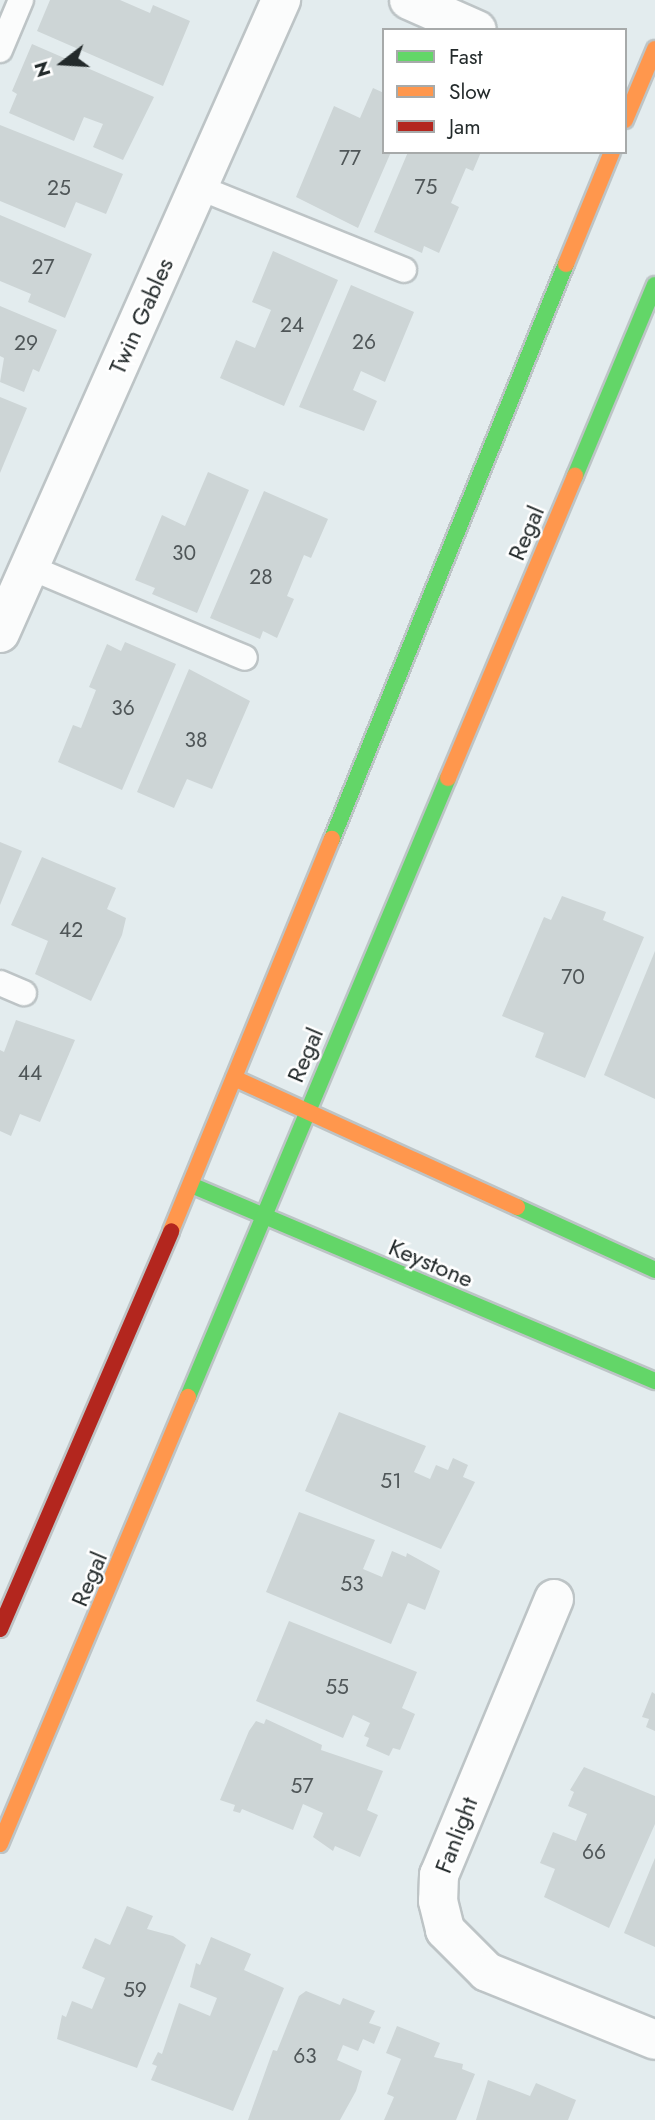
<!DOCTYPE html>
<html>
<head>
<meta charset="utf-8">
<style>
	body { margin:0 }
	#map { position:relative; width:655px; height:2120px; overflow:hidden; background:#e3ecee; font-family:Jost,sans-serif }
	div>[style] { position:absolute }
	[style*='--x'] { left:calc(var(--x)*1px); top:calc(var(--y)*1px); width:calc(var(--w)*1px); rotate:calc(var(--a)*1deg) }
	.building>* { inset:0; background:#cdd5d6 }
	.roads { filter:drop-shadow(2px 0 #bdc4c6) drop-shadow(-2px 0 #bdc4c6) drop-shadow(0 2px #bdc4c6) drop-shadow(0 -2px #bdc4c6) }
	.lane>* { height:24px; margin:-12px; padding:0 12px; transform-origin:12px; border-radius:12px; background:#fbfcfc }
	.street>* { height:38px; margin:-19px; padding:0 19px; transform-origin:19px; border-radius:19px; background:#fbfcfc }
	.fast>* { height:16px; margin:-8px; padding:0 8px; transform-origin:8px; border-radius:8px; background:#63d668 }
	.slow>* { height:16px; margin:-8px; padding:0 8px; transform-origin:8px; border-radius:8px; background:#ff974d }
	.jam>* { height:16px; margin:-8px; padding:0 8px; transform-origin:8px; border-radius:8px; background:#b3261e }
	span { translate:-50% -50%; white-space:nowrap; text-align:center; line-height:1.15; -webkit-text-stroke:5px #fff; paint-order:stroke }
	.number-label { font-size:21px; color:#4f5658 }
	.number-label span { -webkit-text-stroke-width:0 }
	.street-label { font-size:24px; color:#232a2b }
	.legend { position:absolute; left:382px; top:28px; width:245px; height:126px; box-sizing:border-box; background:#fff; border:2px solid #a7aaaa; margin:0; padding:9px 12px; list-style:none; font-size:21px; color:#232a2b }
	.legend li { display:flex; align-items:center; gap:14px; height:35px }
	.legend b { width:35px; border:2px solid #a7aaaa }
	.north { position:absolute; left:28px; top:28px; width:70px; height:70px; -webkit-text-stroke:5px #fff; paint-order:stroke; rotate:253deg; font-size:19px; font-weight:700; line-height:28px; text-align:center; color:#232a2b }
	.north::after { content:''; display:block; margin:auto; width:24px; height:32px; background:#232a2b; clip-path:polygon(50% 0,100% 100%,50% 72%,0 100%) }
</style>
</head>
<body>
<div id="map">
	<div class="building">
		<div style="clip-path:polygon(50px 0,120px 0,150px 13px,153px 5px,190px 21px,163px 86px,37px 31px)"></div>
		<div style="clip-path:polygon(32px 44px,154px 97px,123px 160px,93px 147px,103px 124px,84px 117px,74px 141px,9px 113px,17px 94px,12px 91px)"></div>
		<div style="clip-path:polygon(373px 88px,384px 93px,384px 152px,391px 152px,358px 228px,296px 197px,334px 106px,360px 118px)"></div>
		<div style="clip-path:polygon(0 125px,123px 174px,106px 214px,76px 202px,65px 228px,0 201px)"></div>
		<div style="clip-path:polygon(408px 152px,481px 152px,473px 171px,466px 168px,451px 203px,459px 207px,439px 253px,424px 246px,422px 253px,374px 232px)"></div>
		<div style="clip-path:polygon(0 215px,92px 254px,65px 318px,28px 302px,31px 294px,0 281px)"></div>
		<div style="clip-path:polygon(273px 251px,338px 280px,284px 406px,220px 378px,236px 340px,255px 348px,271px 310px,252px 302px)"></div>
		<div style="clip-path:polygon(351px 285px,414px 312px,385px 382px,361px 371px,353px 390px,377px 401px,364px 431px,299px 407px)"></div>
		<div style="clip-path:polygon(0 306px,57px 330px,39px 372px,33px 369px,24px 392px,0 382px,4px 358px,0 356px)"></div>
		<div style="clip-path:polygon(0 397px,27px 408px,0 473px)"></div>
		<div style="clip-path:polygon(208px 472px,249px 490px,197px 613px,152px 594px,155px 588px,135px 580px,162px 515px,185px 526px)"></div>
		<div style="clip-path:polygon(264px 491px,328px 519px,311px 558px,304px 555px,287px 596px,294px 599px,277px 638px,263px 631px,260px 639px,210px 618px)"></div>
		<div style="clip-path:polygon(125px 642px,176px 664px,122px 790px,58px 762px,73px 725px,81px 728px,96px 690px,89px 687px,107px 644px,121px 651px)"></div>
		<div style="clip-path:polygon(189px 669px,250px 701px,212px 789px,187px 779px,174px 808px,137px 792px)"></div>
		<div style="clip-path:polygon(0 842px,22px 851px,0 905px)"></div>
		<div style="clip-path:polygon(42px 857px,116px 888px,107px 909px,126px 918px,122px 935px,91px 1001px,35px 974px,48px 941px,11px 925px)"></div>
		<div style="clip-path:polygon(562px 896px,606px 912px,603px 920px,644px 937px,585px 1078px,535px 1057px,544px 1033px,502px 1016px,544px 917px,551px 920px)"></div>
		<div style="clip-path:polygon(655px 951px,655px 1099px,604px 1075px)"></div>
		<div style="clip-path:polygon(16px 1020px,75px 1040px,40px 1122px,20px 1114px,11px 1136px,0 1131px,0 1050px,4px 1052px)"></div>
		<div style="clip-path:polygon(339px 1412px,426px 1446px,414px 1472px,430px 1479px,436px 1465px,448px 1470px,453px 1458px,468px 1465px,463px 1477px,475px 1482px,441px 1549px,305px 1491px)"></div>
		<div style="clip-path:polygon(299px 1512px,375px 1540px,363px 1569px,382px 1577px,392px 1551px,406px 1557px,407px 1553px,440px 1571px,425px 1610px,408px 1603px,391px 1644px,266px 1592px)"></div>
		<div style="clip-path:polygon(289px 1621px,417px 1672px,402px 1708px,415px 1714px,400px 1750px,393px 1748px,389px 1756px,366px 1746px,369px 1738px,364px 1736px,370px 1723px,353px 1715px,343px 1738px,256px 1701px)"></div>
		<div style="clip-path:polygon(652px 1692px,655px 1694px,655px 1731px,646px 1727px,649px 1719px,642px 1717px)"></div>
		<div style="clip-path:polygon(266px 1719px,322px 1745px,321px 1750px,383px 1771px,367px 1810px,378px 1815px,360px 1857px,335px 1846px,333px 1851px,313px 1837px,323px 1813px,303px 1804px,293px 1830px,242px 1809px,240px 1813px,233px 1811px,235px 1805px,220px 1800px,249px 1731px,256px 1721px,264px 1724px)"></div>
		<div style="clip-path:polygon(584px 1767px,655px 1796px,655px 1824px,609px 1928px,544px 1897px,555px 1869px,540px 1863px,553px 1832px,576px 1841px,587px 1814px,568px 1806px,574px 1792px,570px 1790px)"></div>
		<div style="clip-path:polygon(655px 1858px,655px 1947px,624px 1933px)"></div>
		<div style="clip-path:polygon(127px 1906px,153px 1916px,147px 1929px,173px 1936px,186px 1945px,137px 2068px,57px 2039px,62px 2015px,66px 2017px,72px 2001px,92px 2009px,105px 1978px,82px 1968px,95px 1938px,110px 1945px)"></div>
		<div style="clip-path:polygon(211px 1937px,251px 1954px,244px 1970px,284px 1988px,233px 2111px,151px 2080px,157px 2066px,152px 2064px,158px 2052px,162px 2054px,179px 2003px,210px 2016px,217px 1998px,190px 1987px,196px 1963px,200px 1965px)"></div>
		<div style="clip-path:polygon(306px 1991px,340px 2005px,343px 1998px,375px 2011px,369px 2023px,381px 2027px,374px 2044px,363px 2039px,358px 2051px,343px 2045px,337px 2060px,362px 2071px,356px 2091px,340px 2120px,248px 2120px,273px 2050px,277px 2051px,299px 1996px)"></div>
		<div style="clip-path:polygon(397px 2026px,440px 2043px,434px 2057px,463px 2064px,462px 2069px,475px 2074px,456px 2120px,384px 2120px,394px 2097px,387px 2094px,401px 2059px,386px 2053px)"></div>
		<div style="clip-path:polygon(488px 2080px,530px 2096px,536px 2083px,576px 2100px,568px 2120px,476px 2120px)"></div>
	</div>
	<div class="roads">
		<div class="lane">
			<div style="--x:0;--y:50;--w:54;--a:-67.2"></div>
			<div style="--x:198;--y:187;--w:222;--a:21.9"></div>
			<div style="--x:29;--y:567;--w:234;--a:22.8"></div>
			<div style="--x:0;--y:983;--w:26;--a:23"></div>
		</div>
		<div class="street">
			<div style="--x:409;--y:0;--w:74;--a:23.8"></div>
			<div style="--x:0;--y:633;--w:693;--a:-66.06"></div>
			<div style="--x:554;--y:1599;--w:299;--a:112.6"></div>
			<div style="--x:439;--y:1875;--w:26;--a:92"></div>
			<div style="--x:438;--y:1901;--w:30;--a:76"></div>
			<div style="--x:445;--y:1930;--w:59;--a:45"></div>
			<div style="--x:487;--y:1972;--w:181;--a:22"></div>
		</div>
		<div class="fast">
			<div style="--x:575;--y:476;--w:207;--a:-67.3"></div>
			<div style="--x:332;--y:839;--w:621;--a:-67.86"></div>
			<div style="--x:191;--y:1185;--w:504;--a:22.9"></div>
			<div style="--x:517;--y:1207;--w:152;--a:24.5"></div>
			<div style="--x:188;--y:1397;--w:671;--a:-67.22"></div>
		</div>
		<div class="slow">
			<div style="--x:625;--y:120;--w:77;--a:-67.1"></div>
			<div style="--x:566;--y:264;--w:121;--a:-67.7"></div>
			<div style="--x:448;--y:778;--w:328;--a:-67.2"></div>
			<div style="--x:234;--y:1078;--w:311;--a:24.5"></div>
			<div style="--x:171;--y:1231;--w:424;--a:-67.7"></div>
			<div style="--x:0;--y:1844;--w:485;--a:-67.2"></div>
		</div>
		<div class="jam">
			<div style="--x:0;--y:1629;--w:433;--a:-66.7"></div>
		</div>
	</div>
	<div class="number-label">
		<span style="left:350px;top:158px">77</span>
		<span style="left:426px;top:187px">75</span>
		<span style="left:59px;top:188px">25</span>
		<span style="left:43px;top:267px">27</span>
		<span style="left:292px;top:325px">24</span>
		<span style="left:364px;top:342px">26</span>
		<span style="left:26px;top:343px">29</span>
		<span style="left:184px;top:553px">30</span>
		<span style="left:261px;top:577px">28</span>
		<span style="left:123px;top:708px">36</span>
		<span style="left:196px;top:740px">38</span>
		<span style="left:71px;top:930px">42</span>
		<span style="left:573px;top:977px">70</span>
		<span style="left:30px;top:1073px">44</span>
		<span style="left:391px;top:1481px">51</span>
		<span style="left:352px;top:1584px">53</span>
		<span style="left:337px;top:1687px">55</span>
		<span style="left:302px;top:1786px">57</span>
		<span style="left:594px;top:1852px">66</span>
		<span style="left:135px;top:1990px">59</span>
		<span style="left:305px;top:2056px">63</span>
	</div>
	<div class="street-label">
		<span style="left:141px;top:316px;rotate:-66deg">Twin Gables</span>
		<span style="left:526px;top:533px;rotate:-67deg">Regal</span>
		<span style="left:305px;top:1055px;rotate:-67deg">Regal</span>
		<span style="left:431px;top:1263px;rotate:23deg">Keystone</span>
		<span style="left:89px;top:1579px;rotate:-67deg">Regal</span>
		<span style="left:456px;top:1835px;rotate:-69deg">Fanlight</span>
	</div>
	<ul class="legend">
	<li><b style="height:9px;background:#63d668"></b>Fast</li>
	<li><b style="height:9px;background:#ff974d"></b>Slow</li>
	<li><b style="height:9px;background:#b3261e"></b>Jam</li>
	</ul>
	<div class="north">N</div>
</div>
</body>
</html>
